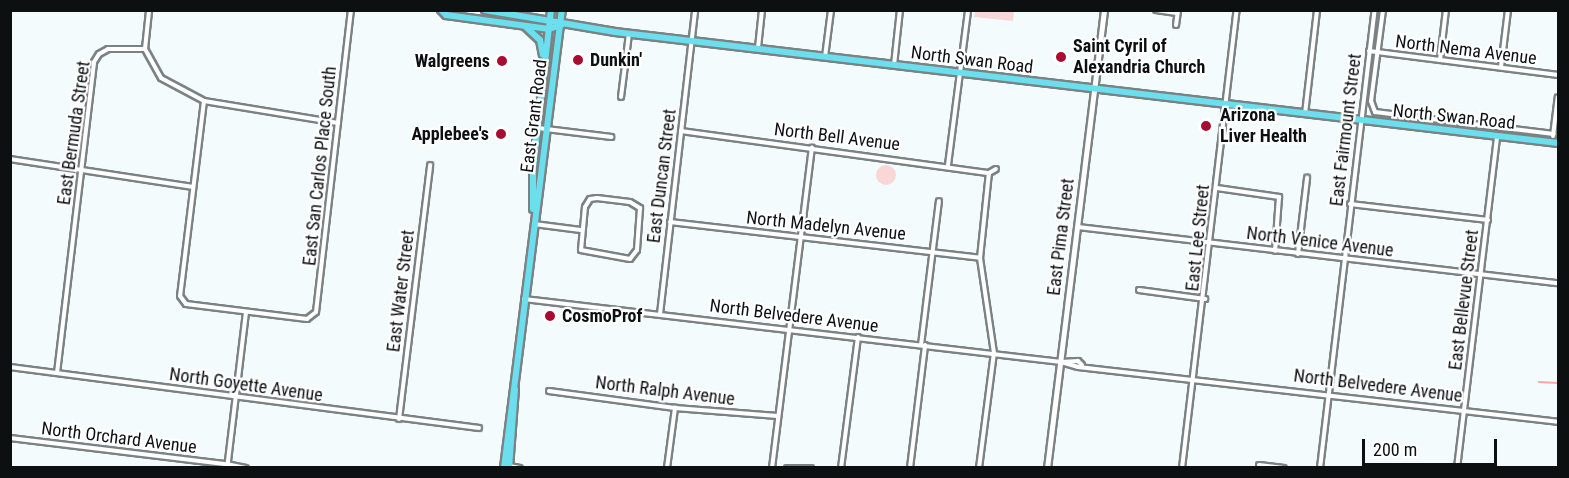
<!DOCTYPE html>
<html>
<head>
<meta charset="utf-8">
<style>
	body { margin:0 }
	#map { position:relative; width:1569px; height:478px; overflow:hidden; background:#f3fbfc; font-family:"Roboto Condensed",sans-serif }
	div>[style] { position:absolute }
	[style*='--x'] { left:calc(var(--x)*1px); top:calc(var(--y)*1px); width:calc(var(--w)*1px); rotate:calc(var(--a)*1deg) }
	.green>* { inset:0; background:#f9d7d7 }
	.round { border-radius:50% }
	.stream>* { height:1.5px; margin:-0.75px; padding:0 0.75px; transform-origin:0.75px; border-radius:0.75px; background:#fda5a8 }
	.roads { filter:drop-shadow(2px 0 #7b8283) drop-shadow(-2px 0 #7b8283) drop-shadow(0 2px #7b8283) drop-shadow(0 -2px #7b8283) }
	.minor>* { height:4px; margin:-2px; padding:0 2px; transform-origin:2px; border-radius:2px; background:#fff }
	.tertiary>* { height:5px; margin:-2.5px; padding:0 2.5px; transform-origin:2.5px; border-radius:2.5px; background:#fff }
	.primary>* { height:6px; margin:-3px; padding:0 3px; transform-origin:3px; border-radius:3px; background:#6cdfef }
	.dots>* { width:16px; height:16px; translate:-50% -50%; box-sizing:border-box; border:3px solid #fff; border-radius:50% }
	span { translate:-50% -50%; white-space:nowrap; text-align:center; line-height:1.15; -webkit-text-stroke:4.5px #fff; paint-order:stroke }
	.poi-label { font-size:18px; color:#0d1011; font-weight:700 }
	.left { translate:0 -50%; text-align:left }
	.right { translate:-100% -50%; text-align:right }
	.street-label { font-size:18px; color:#0d1011 }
	.frame { position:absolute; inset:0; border:12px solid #0d1011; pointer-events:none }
	.scale { position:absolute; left:1362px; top:439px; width:135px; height:27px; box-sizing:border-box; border:3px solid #0d1011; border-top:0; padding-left:8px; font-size:18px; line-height:21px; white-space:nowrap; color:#0d1011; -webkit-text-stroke:4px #fff; paint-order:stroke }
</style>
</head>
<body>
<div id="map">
	<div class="green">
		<div style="clip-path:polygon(975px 11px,1014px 11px,1013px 21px,974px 17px)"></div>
		<div class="round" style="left:876px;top:165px;width:20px;height:20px"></div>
	</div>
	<div class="stream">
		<div style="--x:1539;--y:382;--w:19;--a:3"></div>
	</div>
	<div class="roads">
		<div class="minor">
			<div style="--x:1156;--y:10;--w:21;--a:8"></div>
			<div style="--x:1383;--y:10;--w:92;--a:97.5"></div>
			<div style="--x:1371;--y:101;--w:12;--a:70"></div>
			<div style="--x:1375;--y:112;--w:180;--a:7"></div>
			<div style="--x:1176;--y:25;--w:14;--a:-82"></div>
			<div style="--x:758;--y:48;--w:38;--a:-84"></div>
			<div style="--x:145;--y:49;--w:39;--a:-84"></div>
			<div style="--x:1369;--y:51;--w:191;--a:7.2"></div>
			<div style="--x:825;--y:57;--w:47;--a:-82.7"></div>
			<div style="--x:1440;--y:60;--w:50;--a:-83.2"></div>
			<div style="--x:894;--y:65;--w:55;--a:-83.8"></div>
			<div style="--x:1501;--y:67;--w:57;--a:-83"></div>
			<div style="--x:621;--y:97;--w:64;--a:-82.8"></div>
			<div style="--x:204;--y:101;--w:196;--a:97"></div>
			<div style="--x:180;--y:296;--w:10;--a:53"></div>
			<div style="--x:186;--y:304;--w:122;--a:7.1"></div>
			<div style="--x:307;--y:319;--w:11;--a:-38"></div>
			<div style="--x:316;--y:312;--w:304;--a:-83.4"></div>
			<div style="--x:1305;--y:114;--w:105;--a:-83.4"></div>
			<div style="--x:538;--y:128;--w:74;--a:7"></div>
			<div style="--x:681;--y:131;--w:311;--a:7.8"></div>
			<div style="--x:1553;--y:136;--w:39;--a:-83"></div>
			<div style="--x:10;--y:159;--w:185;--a:8.7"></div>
			<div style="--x:948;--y:165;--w:156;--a:-82.6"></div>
			<div style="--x:989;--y:173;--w:8;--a:-30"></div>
			<div style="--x:1217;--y:188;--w:63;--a:8.3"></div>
			<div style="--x:1279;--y:197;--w:54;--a:94.2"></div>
			<div style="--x:597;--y:198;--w:33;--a:7"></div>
			<div style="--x:630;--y:202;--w:12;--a:31"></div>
			<div style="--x:640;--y:208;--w:42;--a:94.1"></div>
			<div style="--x:637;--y:250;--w:11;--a:128"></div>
			<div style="--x:630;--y:259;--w:50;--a:-169.6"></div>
			<div style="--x:581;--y:250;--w:43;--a:-84.7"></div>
			<div style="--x:585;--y:207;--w:9;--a:-58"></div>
			<div style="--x:590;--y:199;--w:7;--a:-8"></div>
			<div style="--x:1350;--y:204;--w:139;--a:6.6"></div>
			<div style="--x:670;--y:222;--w:312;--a:6.6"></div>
			<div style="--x:534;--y:224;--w:47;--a:7.3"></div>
			<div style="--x:1078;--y:227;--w:483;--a:6.7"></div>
			<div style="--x:1298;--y:254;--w:77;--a:-83.2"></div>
			<div style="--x:1139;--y:290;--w:67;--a:7.8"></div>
			<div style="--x:524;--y:299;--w:541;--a:6.69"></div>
			<div style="--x:660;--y:314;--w:306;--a:-83.4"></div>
			<div style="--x:921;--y:345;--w:145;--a:-82.9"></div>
			<div style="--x:1082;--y:365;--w:6;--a:-135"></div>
			<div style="--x:1078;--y:361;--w:17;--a:177"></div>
			<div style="--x:1061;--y:362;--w:18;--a:16"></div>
			<div style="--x:1078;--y:367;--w:483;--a:6.5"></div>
			<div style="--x:10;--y:367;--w:473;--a:7.4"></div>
			<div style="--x:57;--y:373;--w:313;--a:-83.2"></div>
			<div style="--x:94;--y:62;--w:9;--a:-58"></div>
			<div style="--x:99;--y:54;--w:10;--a:-29"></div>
			<div style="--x:108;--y:49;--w:37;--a:0"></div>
			<div style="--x:145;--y:49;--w:33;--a:61"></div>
			<div style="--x:161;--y:78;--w:49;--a:28.1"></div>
			<div style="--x:204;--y:101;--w:136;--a:9.3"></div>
			<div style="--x:549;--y:391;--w:127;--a:7.7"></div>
			<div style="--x:675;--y:408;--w:103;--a:4.4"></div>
			<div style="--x:399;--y:419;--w:256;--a:-83"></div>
			<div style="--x:10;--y:438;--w:216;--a:6.9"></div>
			<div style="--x:228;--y:461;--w:150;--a:-83.1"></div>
			<div style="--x:231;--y:465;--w:15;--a:11"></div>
			<div style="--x:1259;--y:465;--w:25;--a:7"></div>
			<div style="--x:509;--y:466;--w:11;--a:10"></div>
			<div style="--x:226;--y:468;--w:7;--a:-74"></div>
			<div style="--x:228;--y:461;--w:7;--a:82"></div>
			<div style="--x:667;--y:468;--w:61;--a:-82.4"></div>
			<div style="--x:772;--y:468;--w:323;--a:-82.9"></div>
			<div style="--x:787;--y:468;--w:24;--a:0"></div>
			<div style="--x:841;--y:468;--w:132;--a:-82.6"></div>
			<div style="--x:910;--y:468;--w:124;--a:-83"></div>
			<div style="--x:979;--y:468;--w:116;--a:-82.6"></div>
			<div style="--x:994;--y:353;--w:96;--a:-98.4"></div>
			<div style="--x:980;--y:258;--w:85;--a:-84"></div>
			<div style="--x:1182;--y:468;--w:461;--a:-83.2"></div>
			<div style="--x:1320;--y:468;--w:461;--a:-83.2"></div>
			<div style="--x:1457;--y:468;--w:334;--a:-83.1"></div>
		</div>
		<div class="tertiary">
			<div style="--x:1047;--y:468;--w:462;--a:-82.9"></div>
		</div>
		<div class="primary">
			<div style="--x:441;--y:10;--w:7;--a:45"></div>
			<div style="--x:446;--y:15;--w:104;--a:7.7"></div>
			<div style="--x:549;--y:29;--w:13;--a:-18"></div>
			<div style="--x:485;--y:10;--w:132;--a:9.6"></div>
			<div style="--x:615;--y:32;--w:950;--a:6.71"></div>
			<div style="--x:526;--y:27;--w:19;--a:43"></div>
			<div style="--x:540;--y:40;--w:15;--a:79"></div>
			<div style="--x:533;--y:209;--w:41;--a:-90"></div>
			<div style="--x:533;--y:168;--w:159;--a:-83.5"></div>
			<div style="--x:504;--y:468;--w:462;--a:-82.8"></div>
			<div style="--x:509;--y:468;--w:79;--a:-85.7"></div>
		</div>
	</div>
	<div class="dots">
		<div style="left:1061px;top:57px;background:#a70d31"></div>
		<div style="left:578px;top:60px;background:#a70d31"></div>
		<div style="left:502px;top:61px;background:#a70d31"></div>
		<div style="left:1206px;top:126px;background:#a70d31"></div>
		<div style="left:501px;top:134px;background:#a70d31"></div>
		<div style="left:550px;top:316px;background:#a70d31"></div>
	</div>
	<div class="poi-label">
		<span class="left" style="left:1073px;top:57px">Saint Cyril of<br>Alexandria Church</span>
		<span class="left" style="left:590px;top:60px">Dunkin'</span>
		<span class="right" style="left:490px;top:61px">Walgreens</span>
		<span class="left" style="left:1220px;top:126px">Arizona<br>Liver Health</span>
		<span class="right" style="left:489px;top:134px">Applebee's</span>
		<span class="left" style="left:562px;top:316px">CosmoProf</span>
	</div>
	<div class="street-label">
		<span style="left:1466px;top:50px;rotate:7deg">North Nema Avenue</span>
		<span style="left:972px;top:60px;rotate:7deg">North Swan Road</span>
		<span style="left:534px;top:116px;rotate:-83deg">East Grant Road</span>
		<span style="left:1454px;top:117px;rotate:6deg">North Swan Road</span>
		<span style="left:1346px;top:130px;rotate:-83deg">East Fairmount Street</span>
		<span style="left:74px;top:133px;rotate:-82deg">East Bermuda Street</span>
		<span style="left:837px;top:137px;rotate:7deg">North Bell Avenue</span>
		<span style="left:320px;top:166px;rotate:-84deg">East San Carlos Place South</span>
		<span style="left:662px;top:176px;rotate:-83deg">East Duncan Street</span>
		<span style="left:826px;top:226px;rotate:6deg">North Madelyn Avenue</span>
		<span style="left:1061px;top:237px;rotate:-83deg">East Pima Street</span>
		<span style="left:1198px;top:238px;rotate:-84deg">East Lee Street</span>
		<span style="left:1320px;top:242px;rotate:7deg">North Venice Avenue</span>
		<span style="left:401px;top:291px;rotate:-83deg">East Water Street</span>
		<span style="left:1464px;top:300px;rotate:-83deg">East Bellevue Street</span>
		<span style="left:794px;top:316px;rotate:7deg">North Belvedere Avenue</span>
		<span style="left:246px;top:385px;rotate:8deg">North Goyette Avenue</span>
		<span style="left:1378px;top:386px;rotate:7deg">North Belvedere Avenue</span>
		<span style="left:665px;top:391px;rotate:7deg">North Ralph Avenue</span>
		<span style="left:119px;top:438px;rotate:7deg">North Orchard Avenue</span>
	</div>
	<div class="frame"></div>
	<div class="scale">200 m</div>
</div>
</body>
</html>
